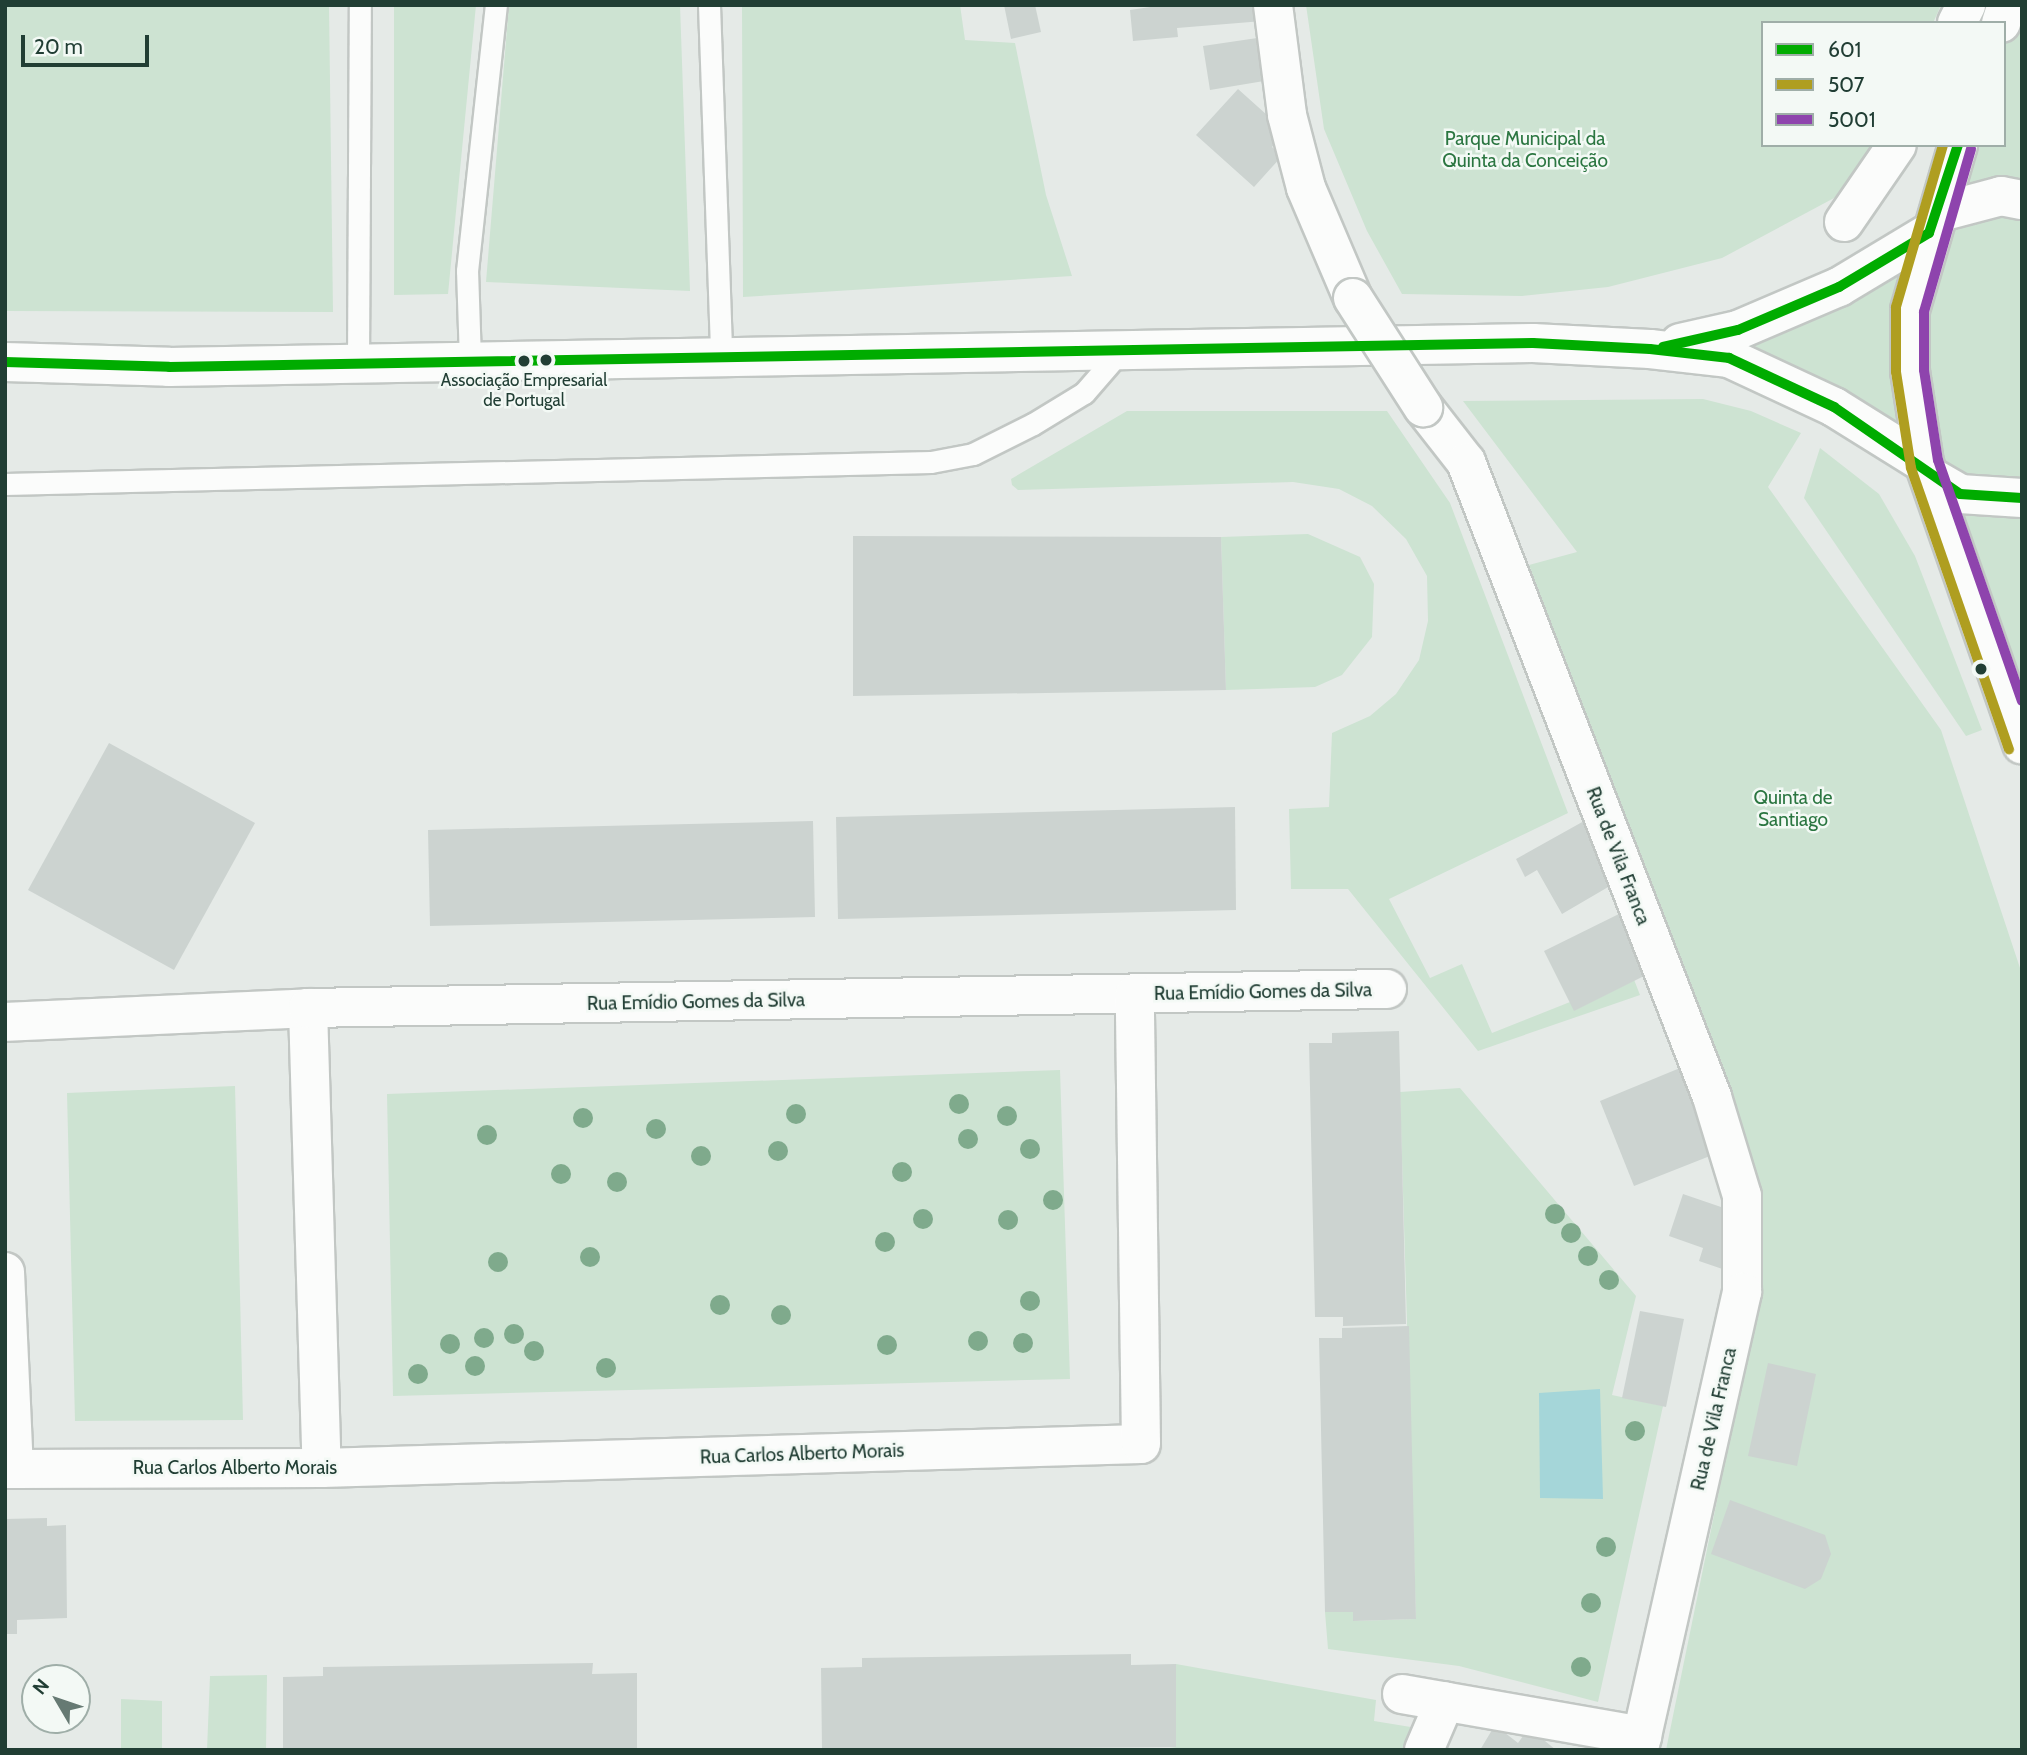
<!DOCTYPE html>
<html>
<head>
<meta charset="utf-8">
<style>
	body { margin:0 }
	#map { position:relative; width:2027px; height:1755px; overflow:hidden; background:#e5eae7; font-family:Cabin,sans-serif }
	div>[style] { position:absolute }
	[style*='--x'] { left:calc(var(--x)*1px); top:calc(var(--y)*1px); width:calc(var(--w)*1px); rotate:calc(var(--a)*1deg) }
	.green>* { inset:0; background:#cde3d2 }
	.water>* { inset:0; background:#a5d6d9 }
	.building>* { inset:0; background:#ccd3d0 }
	.roads { filter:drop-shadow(2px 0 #c2c7c4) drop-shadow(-2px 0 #c2c7c4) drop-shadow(0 2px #c2c7c4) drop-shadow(0 -2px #c2c7c4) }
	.lane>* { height:21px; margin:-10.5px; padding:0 10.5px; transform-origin:10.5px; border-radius:10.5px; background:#fbfcfb }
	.street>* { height:38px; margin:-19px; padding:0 19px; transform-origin:19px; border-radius:19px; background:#fbfcfb }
	.secondary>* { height:38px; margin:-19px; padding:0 19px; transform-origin:19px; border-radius:19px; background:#fbfcfb }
	.bridges { filter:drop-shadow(2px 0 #c2c7c4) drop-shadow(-2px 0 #c2c7c4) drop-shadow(0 2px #c2c7c4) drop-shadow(0 -2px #c2c7c4) }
	.street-bridge>* { height:38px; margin:-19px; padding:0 19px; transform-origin:19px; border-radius:19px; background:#fbfcfb }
	.bus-1>* { height:10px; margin:-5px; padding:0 5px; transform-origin:5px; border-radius:5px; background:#00ac00 }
	.bus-2>* { height:10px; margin:-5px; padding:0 5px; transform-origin:5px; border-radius:5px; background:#af9e20 }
	.bus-3>* { height:10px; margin:-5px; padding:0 5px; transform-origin:5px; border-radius:5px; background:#8e44ad }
	.trees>* { width:20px; height:20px; margin:-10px; border-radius:50%; background:#7faa8c }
	.dots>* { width:19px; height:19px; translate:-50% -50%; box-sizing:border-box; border:4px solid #f3f9f5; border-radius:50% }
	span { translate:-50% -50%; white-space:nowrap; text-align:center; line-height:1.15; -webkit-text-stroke:5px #f3f9f5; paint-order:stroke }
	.bus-label { font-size:17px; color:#213e34 }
	.park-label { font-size:19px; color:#2b7641 }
	.street-label { font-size:19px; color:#213e34 }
	.frame { position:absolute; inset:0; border:7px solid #213e34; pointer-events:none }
	.legend { position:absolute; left:1761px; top:21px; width:245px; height:126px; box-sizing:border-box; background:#f3f9f5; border:2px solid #9faea8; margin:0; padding:9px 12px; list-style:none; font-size:21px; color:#213e34 }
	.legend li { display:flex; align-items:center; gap:14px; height:35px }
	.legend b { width:35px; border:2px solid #9faea8 }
	.north { position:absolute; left:21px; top:1664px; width:70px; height:70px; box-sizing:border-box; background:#f3f9f5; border:2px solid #9faea8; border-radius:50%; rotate:309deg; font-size:19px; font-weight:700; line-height:28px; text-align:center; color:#213e34 }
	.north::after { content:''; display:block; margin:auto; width:24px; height:32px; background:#667a73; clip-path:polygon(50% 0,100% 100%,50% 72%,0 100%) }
	.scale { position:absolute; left:21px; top:35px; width:128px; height:32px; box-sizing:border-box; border:4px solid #213e34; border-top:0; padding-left:9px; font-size:21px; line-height:24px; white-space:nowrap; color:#213e34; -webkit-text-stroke:5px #f3f9f5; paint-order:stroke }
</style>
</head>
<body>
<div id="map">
	<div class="green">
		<div style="clip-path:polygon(5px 5px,329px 5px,333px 312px,5px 311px)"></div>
		<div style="clip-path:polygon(394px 5px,476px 5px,448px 294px,394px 295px)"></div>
		<div style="clip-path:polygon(509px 5px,680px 5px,690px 291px,486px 282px)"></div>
		<div style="clip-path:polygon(742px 5px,960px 5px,965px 40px,1015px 43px,1046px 195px,1072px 276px,743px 297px)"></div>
		<div style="clip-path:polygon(1306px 5px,1941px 5px,1933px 23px,1763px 23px,1763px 145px,1880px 145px,1864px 182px,1722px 258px,1608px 287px,1522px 296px,1402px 294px,1367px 231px,1324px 129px)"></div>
		<div style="clip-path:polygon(2022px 5px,2022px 744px,1931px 477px,1725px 358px,1929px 233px,1958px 145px,2004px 145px,2004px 23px)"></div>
		<div style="clip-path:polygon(1703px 399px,1751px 411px,1801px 433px,1768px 487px,1941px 730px,2022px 974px,2022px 1750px,1666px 1750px,1739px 1393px,1753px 1175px,1529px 565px,1577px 552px,1463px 401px)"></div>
		<div style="clip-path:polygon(1127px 411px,1387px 411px,1450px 503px,1568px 813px,1389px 899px,1430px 978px,1462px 964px,1492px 1033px,1633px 977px,1640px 995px,1478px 1051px,1348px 889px,1291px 889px,1289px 809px,1329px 807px,1332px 733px,1370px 716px,1396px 694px,1419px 660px,1428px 621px,1427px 576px,1406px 539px,1372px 506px,1339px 489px,1293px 482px,1018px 490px,1012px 485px,1011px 479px)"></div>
		<div style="clip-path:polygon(1820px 448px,1879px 494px,1915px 556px,1982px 730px,1966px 736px,1804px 498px)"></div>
		<div style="clip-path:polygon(1308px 534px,1360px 557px,1374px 584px,1372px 637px,1342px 675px,1315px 687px,1226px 690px,1221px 537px)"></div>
		<div style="clip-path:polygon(1060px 1070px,1070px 1379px,393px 1396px,387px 1094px)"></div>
		<div style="clip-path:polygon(235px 1086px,243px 1420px,75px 1421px,67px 1093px)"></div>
		<div style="clip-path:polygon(1460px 1088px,1636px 1296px,1612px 1395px,1663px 1406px,1598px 1702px,1459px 1666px,1328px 1649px,1325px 1612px,1353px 1612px,1354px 1621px,1416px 1619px,1400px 1092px)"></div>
		<div style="clip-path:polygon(1176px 1664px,1376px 1700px,1374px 1721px,1423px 1729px,1414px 1750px,1156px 1750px,1176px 1747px)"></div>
		<div style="clip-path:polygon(267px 1675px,266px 1750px,207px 1750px,210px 1676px)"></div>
		<div style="clip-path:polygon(121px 1699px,162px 1701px,162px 1750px,121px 1750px)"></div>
	</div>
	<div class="water">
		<div style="clip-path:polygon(1600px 1389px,1603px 1499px,1540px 1498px,1539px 1393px)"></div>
	</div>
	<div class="building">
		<div style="clip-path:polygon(1004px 5px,1035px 5px,1041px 32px,1011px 39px)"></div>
		<div style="clip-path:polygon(1164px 5px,1261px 5px,1263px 21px,1177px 28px,1178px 37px,1133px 41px,1130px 10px)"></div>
		<div style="clip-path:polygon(1264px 37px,1270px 80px,1210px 90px,1203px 46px)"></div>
		<div style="clip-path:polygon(1238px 89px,1286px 132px,1272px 147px,1282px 156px,1254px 187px,1196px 135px)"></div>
		<div style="clip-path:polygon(853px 536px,1221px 537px,1226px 690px,853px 696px)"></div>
		<div style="clip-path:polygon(109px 743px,255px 823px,174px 970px,28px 890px)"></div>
		<div style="clip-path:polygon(1235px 807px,1236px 910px,838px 919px,836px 817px)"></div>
		<div style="clip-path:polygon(1593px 816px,1627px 876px,1562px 914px,1537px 870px,1525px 877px,1516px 859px)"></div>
		<div style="clip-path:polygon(813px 821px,815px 917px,430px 926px,428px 830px)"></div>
		<div style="clip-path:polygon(1631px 908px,1660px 968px,1574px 1011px,1544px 951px)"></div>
		<div style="clip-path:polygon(1399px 1031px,1406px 1324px,1343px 1326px,1343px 1317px,1315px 1317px,1309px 1043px,1332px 1043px,1332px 1033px)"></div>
		<div style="clip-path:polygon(1680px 1068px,1715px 1154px,1634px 1186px,1600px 1101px)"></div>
		<div style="clip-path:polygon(1683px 1194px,1759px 1220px,1740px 1275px,1699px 1261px,1703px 1248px,1669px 1236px)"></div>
		<div style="clip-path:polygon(1640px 1311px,1684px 1319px,1666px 1407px,1622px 1398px)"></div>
		<div style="clip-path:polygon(1409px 1326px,1416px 1619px,1353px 1621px,1353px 1612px,1325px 1612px,1319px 1338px,1342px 1338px,1342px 1328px)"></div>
		<div style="clip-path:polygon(1768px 1363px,1816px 1374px,1797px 1466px,1748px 1456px)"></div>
		<div style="clip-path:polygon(1730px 1500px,1825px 1535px,1831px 1554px,1821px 1579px,1805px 1589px,1711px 1554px)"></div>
		<div style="clip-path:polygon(47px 1518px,47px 1526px,66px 1525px,67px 1618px,17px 1620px,17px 1634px,5px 1634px,5px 1519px)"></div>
		<div style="clip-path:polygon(1131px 1654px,1131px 1665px,1176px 1664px,1176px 1747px,822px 1750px,821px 1668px,862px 1667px,862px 1658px)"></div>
		<div style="clip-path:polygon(593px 1663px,592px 1674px,637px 1673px,637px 1750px,283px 1750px,283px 1677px,323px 1676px,323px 1667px)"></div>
		<div style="clip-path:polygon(1495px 1725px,1518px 1743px,1529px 1728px,1556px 1750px,1480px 1750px)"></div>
	</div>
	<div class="roads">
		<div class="lane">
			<div style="--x:709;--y:5;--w:349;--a:88"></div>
			<div style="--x:470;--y:360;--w:89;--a:-91.9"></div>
			<div style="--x:467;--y:271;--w:268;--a:-83.8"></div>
			<div style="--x:358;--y:362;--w:357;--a:-89.7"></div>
			<div style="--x:5;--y:484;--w:926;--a:-1.36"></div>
			<div style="--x:931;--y:462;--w:43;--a:-10.8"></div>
			<div style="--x:973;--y:454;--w:67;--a:-26.6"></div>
			<div style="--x:1033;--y:424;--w:60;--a:-31.3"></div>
			<div style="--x:1084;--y:393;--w:61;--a:-49"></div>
		</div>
		<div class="street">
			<div style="--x:1273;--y:5;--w:111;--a:82.7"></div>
			<div style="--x:1287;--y:115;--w:75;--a:75.4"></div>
			<div style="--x:1306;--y:188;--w:120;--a:66.9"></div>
			<div style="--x:1957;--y:23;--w:20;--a:-63"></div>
			<div style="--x:1844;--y:222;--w:93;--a:-55.5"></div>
			<div style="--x:1423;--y:407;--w:70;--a:52"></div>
			<div style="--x:1466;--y:462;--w:681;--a:68.82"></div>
			<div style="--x:1712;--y:1097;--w:103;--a:73.1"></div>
			<div style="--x:1742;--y:1196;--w:96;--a:90"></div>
			<div style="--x:1742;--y:1292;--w:469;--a:102.7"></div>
			<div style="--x:308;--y:1008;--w:460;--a:88.3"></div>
			<div style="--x:5;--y:1022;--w:303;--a:-2.6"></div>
			<div style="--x:308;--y:1008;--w:1079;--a:-1.01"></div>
			<div style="--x:5;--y:1272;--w:197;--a:87.4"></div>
			<div style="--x:14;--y:1469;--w:9;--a:180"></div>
			<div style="--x:14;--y:1469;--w:308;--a:-0.2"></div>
			<div style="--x:322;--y:1468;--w:819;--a:-1.68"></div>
			<div style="--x:1141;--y:1444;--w:450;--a:-90.8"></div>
			<div style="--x:1402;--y:1694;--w:244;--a:9.9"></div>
			<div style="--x:1424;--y:1750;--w:53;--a:-66.8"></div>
		</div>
		<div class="secondary">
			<div style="--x:2001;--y:23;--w:19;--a:-72"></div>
			<div style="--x:1958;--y:145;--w:172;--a:106.2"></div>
			<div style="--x:1910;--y:310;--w:61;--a:90"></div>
			<div style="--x:1910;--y:371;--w:93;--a:81.3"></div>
			<div style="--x:1924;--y:463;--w:298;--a:70.8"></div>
			<div style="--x:1941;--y:212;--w:62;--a:-14.9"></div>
			<div style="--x:2001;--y:196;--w:21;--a:11"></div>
			<div style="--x:1680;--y:343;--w:59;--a:-12.6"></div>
			<div style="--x:1738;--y:330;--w:110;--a:-23.1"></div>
			<div style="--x:1839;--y:287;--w:105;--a:-31"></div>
			<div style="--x:5;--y:362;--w:164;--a:1.7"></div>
			<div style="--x:169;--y:367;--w:1364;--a:-1.01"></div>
			<div style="--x:1533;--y:343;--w:117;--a:2.9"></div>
			<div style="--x:1650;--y:349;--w:80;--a:6.5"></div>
			<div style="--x:1729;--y:358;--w:116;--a:25"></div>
			<div style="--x:1834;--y:407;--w:106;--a:31.9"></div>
			<div style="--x:1931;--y:477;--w:34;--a:30"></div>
			<div style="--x:1960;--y:494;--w:62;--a:3.7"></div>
		</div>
	</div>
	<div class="bridges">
		<div class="street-bridge">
			<div style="--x:1353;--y:298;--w:130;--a:57.3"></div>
		</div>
	</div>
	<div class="bus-1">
		<div style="--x:1663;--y:347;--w:77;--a:-12.8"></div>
		<div style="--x:1738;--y:330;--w:110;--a:-23.1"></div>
		<div style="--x:1839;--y:287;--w:105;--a:-31"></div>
		<div style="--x:1929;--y:233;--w:93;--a:-71.8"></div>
		<div style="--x:5;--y:362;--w:164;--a:1.7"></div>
		<div style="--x:169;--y:367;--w:1364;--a:-1.01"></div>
		<div style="--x:1533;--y:343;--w:117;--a:2.9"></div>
		<div style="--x:1650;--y:349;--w:80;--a:6.5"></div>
		<div style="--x:1729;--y:358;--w:116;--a:25"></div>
		<div style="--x:1834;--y:407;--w:153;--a:34.6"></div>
		<div style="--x:1960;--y:494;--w:62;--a:3.7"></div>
	</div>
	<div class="bus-2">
		<div style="--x:1943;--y:145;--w:169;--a:106.2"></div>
		<div style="--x:1896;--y:307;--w:65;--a:90"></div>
		<div style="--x:1896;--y:372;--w:97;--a:81.1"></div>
		<div style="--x:1911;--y:468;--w:298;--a:70.8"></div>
	</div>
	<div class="bus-3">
		<div style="--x:1971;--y:149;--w:170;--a:106.1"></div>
		<div style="--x:1924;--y:312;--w:58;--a:90"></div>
		<div style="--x:1924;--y:370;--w:91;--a:81.2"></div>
		<div style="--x:1938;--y:460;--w:255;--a:70.8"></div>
	</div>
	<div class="trees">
		<div style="left:959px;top:1104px"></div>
		<div style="left:796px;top:1114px"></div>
		<div style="left:1007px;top:1116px"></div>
		<div style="left:583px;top:1118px"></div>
		<div style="left:656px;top:1129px"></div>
		<div style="left:487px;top:1135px"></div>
		<div style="left:968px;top:1139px"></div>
		<div style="left:1030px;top:1149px"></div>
		<div style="left:778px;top:1151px"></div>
		<div style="left:701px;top:1156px"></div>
		<div style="left:902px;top:1172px"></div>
		<div style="left:561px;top:1174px"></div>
		<div style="left:617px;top:1182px"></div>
		<div style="left:1053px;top:1200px"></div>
		<div style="left:1555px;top:1214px"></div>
		<div style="left:923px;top:1219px"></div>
		<div style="left:1008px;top:1220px"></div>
		<div style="left:1571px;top:1233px"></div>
		<div style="left:885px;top:1242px"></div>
		<div style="left:1588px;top:1256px"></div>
		<div style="left:590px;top:1257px"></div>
		<div style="left:498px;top:1262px"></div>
		<div style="left:1609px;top:1280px"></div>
		<div style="left:1030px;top:1301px"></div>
		<div style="left:720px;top:1305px"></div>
		<div style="left:781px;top:1315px"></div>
		<div style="left:514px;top:1334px"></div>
		<div style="left:484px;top:1338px"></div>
		<div style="left:978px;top:1341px"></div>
		<div style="left:1023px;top:1343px"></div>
		<div style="left:450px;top:1344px"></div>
		<div style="left:887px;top:1345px"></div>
		<div style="left:534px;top:1351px"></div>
		<div style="left:475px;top:1366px"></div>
		<div style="left:606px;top:1368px"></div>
		<div style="left:418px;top:1374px"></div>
		<div style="left:1635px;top:1431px"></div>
		<div style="left:1606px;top:1547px"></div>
		<div style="left:1591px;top:1603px"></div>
		<div style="left:1581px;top:1667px"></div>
	</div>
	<div class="dots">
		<div style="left:546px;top:360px;background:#213e34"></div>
		<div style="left:524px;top:361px;background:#213e34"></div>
		<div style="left:1981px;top:669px;background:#213e34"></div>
	</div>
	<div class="bus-label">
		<span style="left:524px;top:391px">Associação Empresarial<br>de Portugal</span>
	</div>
	<div class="park-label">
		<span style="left:1525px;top:150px">Parque Municipal da<br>Quinta da Conceição</span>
		<span style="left:1793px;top:809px">Quinta de<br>Santiago</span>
	</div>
	<div class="street-label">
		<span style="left:1618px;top:856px;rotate:69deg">Rua de Vila Franca</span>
		<span style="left:1263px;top:992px;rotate:-1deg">Rua Emídio Gomes da Silva</span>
		<span style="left:696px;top:1002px;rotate:-1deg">Rua Emídio Gomes da Silva</span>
		<span style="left:1714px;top:1419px;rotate:-77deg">Rua de Vila Franca</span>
		<span style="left:802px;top:1454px;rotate:-2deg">Rua Carlos Alberto Morais</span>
		<span style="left:235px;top:1468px">Rua Carlos Alberto Morais</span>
	</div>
	<div class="frame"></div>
	<ul class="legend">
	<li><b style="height:9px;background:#00ac00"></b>601</li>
	<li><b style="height:9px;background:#af9e20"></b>507</li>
	<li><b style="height:9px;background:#8e44ad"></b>5001</li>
	</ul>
	<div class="north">N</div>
	<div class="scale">20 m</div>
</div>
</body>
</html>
